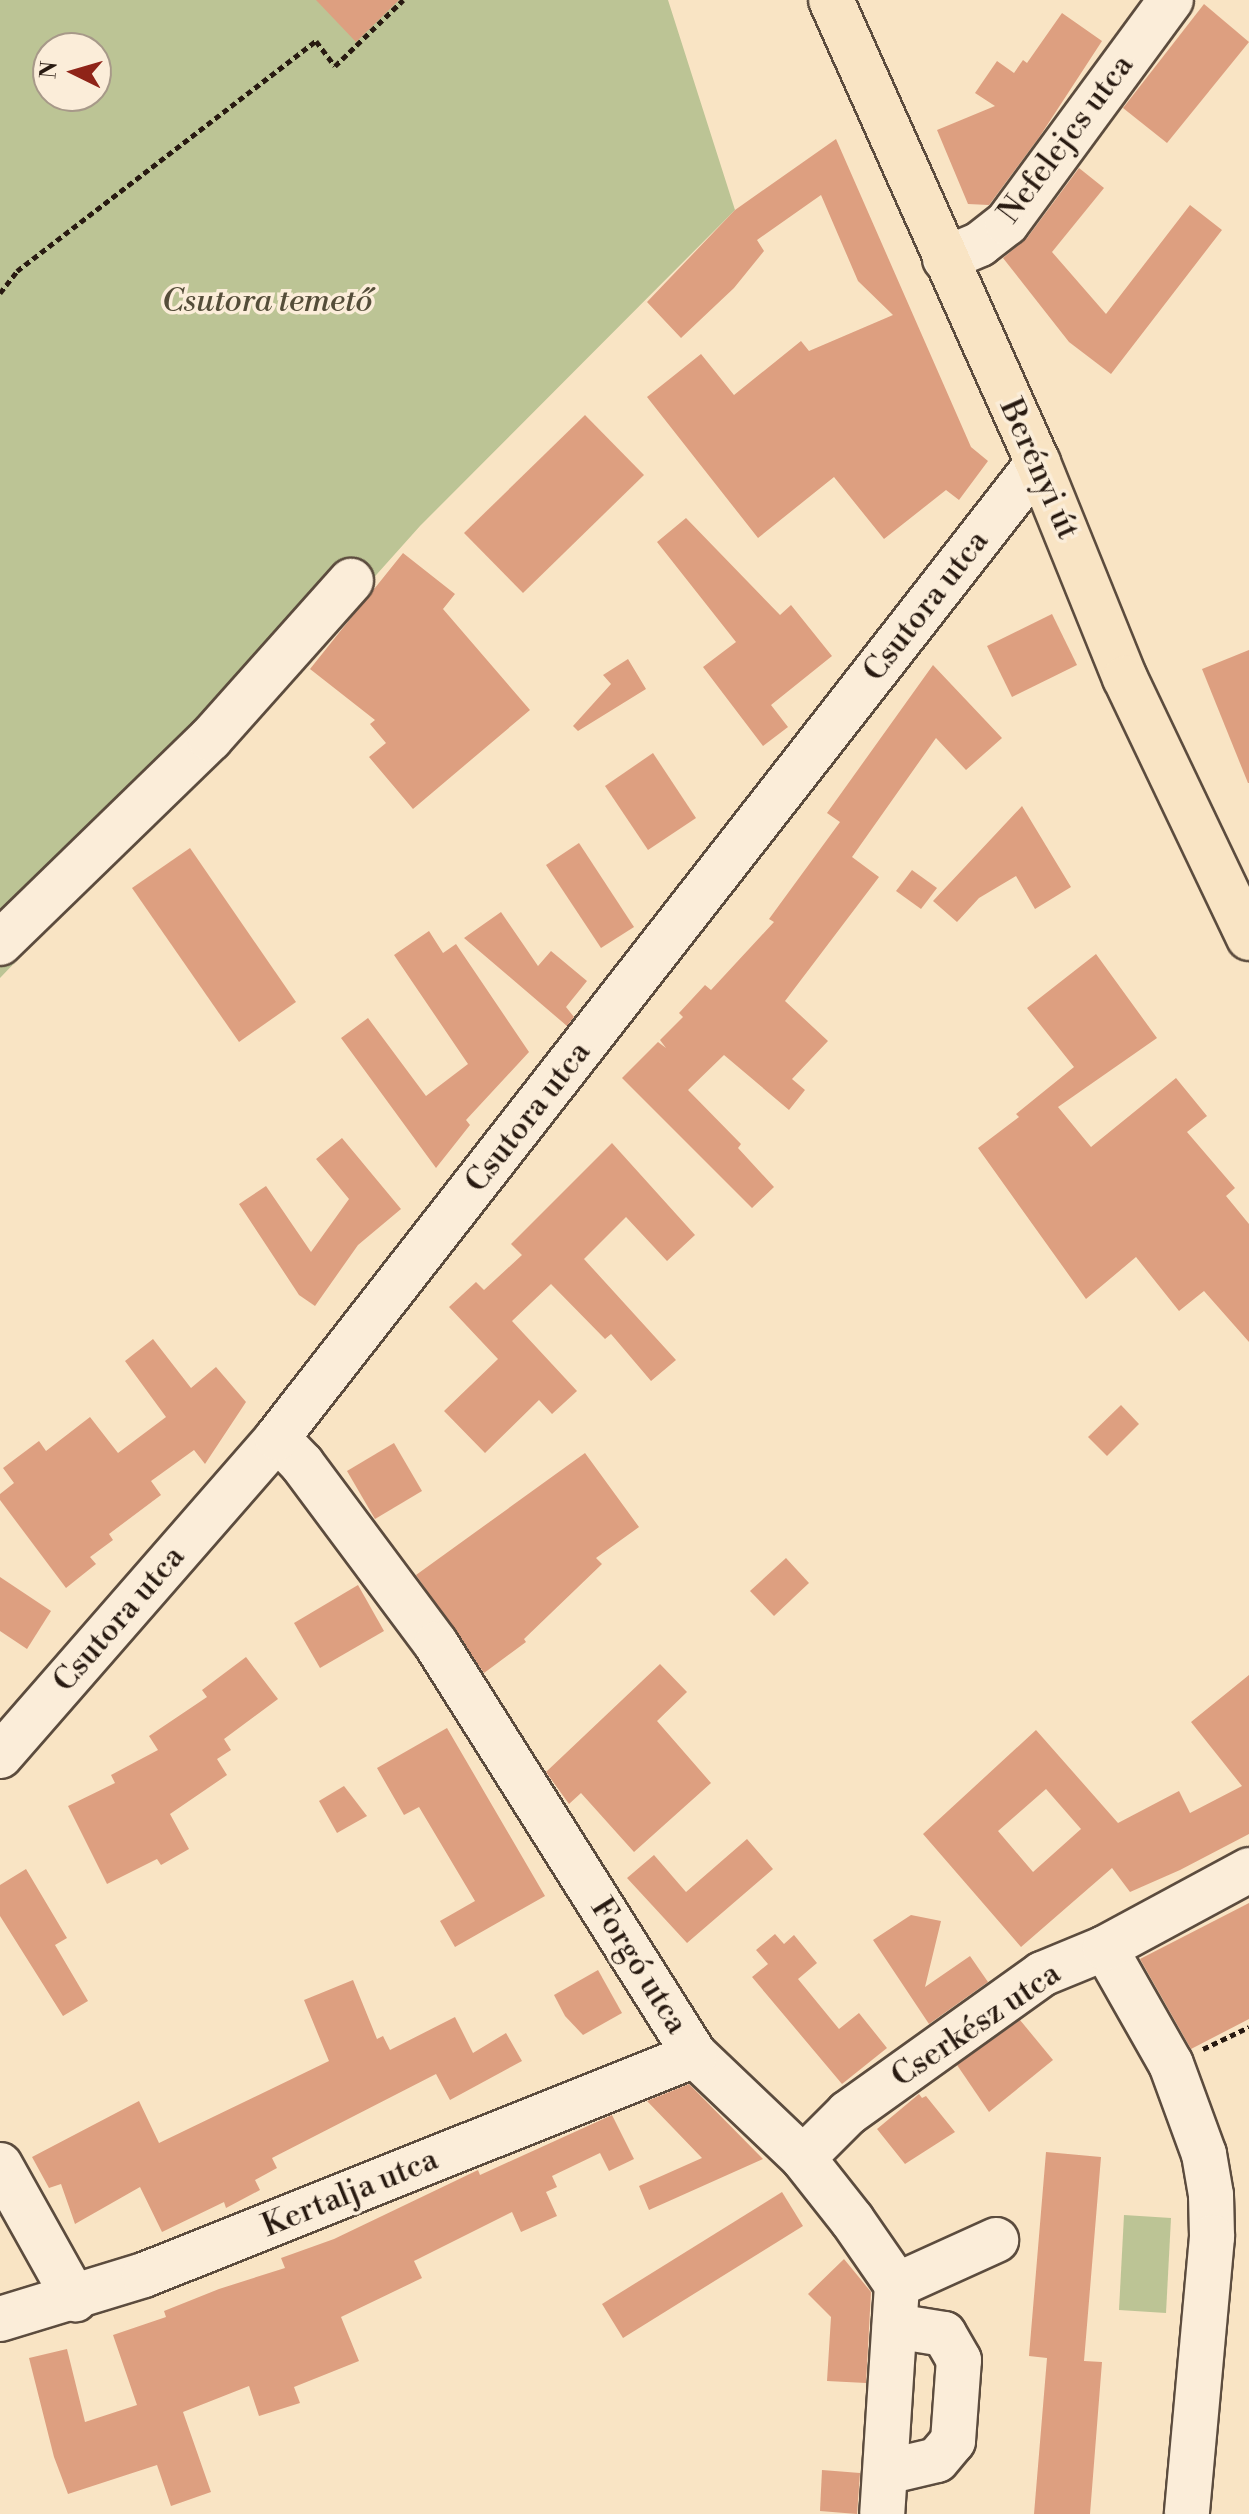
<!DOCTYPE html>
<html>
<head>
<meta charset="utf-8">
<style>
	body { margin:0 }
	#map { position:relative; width:1249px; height:2514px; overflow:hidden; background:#f9e4c4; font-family:"Libre Bodoni",serif }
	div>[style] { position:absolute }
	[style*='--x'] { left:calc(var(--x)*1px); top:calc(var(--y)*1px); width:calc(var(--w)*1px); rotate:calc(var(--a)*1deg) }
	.green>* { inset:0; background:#bcc495 }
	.building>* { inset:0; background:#dd9f80 }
	.path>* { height:5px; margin-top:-2.5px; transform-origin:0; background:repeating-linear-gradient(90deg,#281a11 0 6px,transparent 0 10px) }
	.roads { filter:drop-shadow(2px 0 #5c4c3e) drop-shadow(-2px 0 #5c4c3e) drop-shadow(0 2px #5c4c3e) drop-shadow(0 -2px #5c4c3e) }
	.minor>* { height:44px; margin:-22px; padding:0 22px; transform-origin:22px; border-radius:22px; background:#fbedd9 }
	.major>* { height:44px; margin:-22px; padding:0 22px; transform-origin:22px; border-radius:22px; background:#f9e4c4 }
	span { translate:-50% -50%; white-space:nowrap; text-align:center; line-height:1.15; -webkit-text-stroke:7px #fbedd9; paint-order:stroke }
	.street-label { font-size:32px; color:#281a11 }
	.park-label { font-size:32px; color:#544d39; font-style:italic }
	.north { position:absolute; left:32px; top:32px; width:80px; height:80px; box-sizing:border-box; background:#fbedd9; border:2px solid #a79989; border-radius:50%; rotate:275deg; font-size:22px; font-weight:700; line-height:32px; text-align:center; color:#281a11 }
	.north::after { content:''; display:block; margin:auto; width:28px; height:36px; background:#8f2418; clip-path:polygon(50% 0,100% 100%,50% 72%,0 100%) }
</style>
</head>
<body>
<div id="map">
	<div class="green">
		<div style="clip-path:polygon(evenodd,0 0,668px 0,735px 210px,420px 526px,233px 735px,0 978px,0 0,48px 48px,96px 48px,96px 96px,48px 96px,48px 48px)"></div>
		<div style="clip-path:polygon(1124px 2215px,1171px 2218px,1166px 2313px,1119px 2310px)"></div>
	</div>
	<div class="building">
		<div style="clip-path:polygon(316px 0,399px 0,356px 42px)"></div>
		<div style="clip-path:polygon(1204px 4px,1249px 42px,1167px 143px,1123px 108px)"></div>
		<div style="clip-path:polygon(1062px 13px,1102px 41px,1040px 136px,989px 205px,968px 204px,937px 130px,995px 106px,975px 93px,997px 61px,1014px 73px,1023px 60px,1027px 63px)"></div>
		<div style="clip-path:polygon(836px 139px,971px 447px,988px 461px,959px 500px,946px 490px,884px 539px,834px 477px,758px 538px,647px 397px,701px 354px,734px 395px,801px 341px,809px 351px,893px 315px,858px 281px,821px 195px,757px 240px,764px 251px,734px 288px,681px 338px,647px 302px,735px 210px)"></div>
		<div style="clip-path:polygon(1079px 168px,1104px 188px,1052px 252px,1106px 314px,1190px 205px,1222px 230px,1111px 374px,1069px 342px,1003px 258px,1027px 238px)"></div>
		<div style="clip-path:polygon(585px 415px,644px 475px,523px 593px,464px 533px)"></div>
		<div style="clip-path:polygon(686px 518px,780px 615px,791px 605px,832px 656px,771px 705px,788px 727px,763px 746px,703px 667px,736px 642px,657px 542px)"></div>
		<div style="clip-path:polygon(403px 553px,455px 594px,443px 609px,530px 710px,413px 809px,369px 757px,386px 743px,370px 724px,375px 720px,310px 669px)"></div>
		<div style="clip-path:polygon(1052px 614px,1077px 665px,1012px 697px,987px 646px)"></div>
		<div style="clip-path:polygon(1249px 650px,1249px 783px,1248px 783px,1202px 669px)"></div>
		<div style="clip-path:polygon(628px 659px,646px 689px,578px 731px,573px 726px,611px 684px,603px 675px)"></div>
		<div style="clip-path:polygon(933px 665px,1002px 738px,966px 770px,936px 738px,852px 857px,879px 877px,785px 1001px,828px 1041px,792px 1079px,805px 1090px,789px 1110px,724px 1055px,688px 1090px,741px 1144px,738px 1148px,774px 1187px,752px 1208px,622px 1078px,658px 1042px,666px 1048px,660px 1040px,683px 1017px,679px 1013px,705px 985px,711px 990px,774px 922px,769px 919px,840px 822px,827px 813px)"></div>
		<div style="clip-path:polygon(653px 753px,696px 818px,648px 850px,605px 786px)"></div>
		<div style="clip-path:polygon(1022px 806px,1071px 887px,1035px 909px,1016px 876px,979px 898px,957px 922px,933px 901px)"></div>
		<div style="clip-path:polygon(579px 843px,634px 927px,601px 948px,546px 865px)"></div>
		<div style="clip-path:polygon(190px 848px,296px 1002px,239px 1042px,132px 888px)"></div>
		<div style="clip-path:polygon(912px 870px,937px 888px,921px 909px,896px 891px)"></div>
		<div style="clip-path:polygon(501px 912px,538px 966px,551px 951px,587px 981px,566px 1007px,574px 1017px,567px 1026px,464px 938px)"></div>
		<div style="clip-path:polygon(429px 931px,443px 953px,456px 944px,529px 1052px,466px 1120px,470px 1125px,436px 1168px,341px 1038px,368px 1018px,426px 1096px,468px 1064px,394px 955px)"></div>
		<div style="clip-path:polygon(1096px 954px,1157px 1038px,1058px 1107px,1091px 1147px,1176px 1078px,1207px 1116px,1187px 1132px,1235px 1188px,1226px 1196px,1249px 1224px,1249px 1342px,1204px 1291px,1179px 1311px,1136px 1257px,1086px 1299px,978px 1148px,1019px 1117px,1016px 1114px,1074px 1067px,1027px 1008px)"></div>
		<div style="clip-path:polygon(342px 1138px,401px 1209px,358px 1245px,315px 1306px,299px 1295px,239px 1204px,266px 1186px,311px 1252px,349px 1199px,316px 1159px)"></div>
		<div style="clip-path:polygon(612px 1143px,695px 1235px,667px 1261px,626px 1217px,584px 1259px,676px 1360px,651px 1381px,611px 1334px,605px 1339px,551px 1284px,512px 1321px,577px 1391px,552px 1414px,539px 1400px,485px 1453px,444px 1411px,498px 1359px,449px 1307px,476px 1282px,484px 1290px,522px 1255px,511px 1244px)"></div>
		<div style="clip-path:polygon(153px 1339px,191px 1388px,216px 1367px,246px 1402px,205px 1464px,194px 1450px,151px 1481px,161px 1495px,109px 1534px,113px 1540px,90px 1557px,96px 1564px,66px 1588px,0 1500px,0 1494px,14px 1483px,3px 1468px,39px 1441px,46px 1451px,90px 1417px,118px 1453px,166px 1417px,125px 1361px)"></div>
		<div style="clip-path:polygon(1121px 1405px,1139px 1424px,1107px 1456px,1088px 1437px)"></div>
		<div style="clip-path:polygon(394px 1443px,422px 1491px,375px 1519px,347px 1471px)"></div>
		<div style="clip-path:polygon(585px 1453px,639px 1527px,596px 1558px,602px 1564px,524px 1639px,526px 1642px,484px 1673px,416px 1575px)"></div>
		<div style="clip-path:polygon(786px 1558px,809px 1583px,774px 1616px,750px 1591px)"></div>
		<div style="clip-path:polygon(0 1577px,51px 1611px,27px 1649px,0 1631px)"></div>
		<div style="clip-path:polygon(358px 1585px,384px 1631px,320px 1668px,294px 1623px)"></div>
		<div style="clip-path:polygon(246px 1657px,278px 1699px,224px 1739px,231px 1750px,217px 1759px,227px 1775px,170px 1814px,189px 1849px,161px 1865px,157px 1859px,107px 1884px,68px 1806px,115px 1783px,111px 1775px,158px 1750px,149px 1736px,207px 1697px,202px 1690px)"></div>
		<div style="clip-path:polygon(660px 1664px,687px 1692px,657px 1721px,711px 1783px,634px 1852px,581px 1793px,569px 1804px,546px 1772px)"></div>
		<div style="clip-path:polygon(evenodd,1249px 1675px,1249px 1834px,1180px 1870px,1130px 1892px,1112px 1868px,1021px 1947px,923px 1834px,1036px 1730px,1118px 1823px,1179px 1791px,1190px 1813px,1242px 1786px,1191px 1722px,1249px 1675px,1046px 1789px,1081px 1829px,1033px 1872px,998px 1831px,1046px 1789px)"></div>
		<div style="clip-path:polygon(447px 1728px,545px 1896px,455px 1947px,440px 1921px,475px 1901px,419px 1807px,404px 1815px,377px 1768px)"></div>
		<div style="clip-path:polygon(344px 1786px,367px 1816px,337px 1833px,319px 1801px)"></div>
		<div style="clip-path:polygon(747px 1839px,773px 1869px,687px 1943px,627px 1878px,654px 1855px,686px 1892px)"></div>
		<div style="clip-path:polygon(26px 1869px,67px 1938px,55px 1945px,88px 2001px,63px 2016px,0 1916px,0 1885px)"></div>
		<div style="clip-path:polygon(1249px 1903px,1249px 2019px,1191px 2049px,1140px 1959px)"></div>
		<div style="clip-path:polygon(911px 1915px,941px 1921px,925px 1987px,970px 1956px,988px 1982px,929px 2024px,873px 1940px)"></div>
		<div style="clip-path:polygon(775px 1934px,784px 1944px,794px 1935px,817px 1963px,798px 1979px,839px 2029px,859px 2013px,887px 2048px,842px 2084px,752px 1977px,768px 1964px,756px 1950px)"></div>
		<div style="clip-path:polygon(598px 1970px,622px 2013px,583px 2035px,565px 2016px,554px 1995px)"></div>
		<div style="clip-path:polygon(353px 1980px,377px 2039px,383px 2036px,390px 2050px,455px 2017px,473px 2053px,506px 2033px,522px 2061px,450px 2100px,436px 2074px,272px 2158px,277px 2168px,255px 2180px,260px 2190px,226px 2208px,224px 2202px,162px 2232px,140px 2187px,75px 2224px,61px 2184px,49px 2188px,32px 2157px,139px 2101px,159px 2143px,329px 2061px,304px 2000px)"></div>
		<div style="clip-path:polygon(1020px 2020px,1053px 2060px,989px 2112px,957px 2065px)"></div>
		<div style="clip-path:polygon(689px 2084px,763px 2159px,649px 2210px,639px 2186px,702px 2158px,647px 2101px)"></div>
		<div style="clip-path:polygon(919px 2094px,922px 2098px,926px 2096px,955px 2132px,905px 2164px,877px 2129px)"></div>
		<div style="clip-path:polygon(612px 2115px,634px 2159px,609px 2171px,600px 2153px,552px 2176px,557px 2187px,546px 2192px,557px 2216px,521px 2232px,512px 2212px,414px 2261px,422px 2278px,341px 2317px,359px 2361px,294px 2387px,300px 2403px,259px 2416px,249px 2386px,183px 2412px,211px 2492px,171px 2506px,157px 2465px,68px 2494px,54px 2457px,29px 2358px,67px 2349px,85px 2422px,137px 2405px,113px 2335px,166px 2317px,164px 2311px,219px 2289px,285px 2268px,281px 2258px,334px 2239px,478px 2170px,480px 2175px)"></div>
		<div style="clip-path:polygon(1046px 2152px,1101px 2157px,1084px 2361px,1102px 2362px,1090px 2514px,1034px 2514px,1047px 2358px,1029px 2356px)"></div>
		<div style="clip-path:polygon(782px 2192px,803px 2226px,623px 2338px,602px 2304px)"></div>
		<div style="clip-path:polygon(844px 2259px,871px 2292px,866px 2383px,827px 2381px,831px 2317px,808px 2294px)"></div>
		<div style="clip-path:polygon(822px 2470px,860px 2473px,857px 2514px,820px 2511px)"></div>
	</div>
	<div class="path">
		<div style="--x:0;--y:293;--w:28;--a:-52"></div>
		<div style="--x:17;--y:271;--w:377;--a:-37.6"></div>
		<div style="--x:316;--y:41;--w:31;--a:53"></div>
		<div style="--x:335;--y:66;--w:95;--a:-44.1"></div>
		<div style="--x:1203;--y:2049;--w:51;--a:-25.6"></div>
	</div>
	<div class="roads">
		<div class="minor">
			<div style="--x:945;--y:259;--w:38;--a:-23"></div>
			<div style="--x:980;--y:244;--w:34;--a:-38"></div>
			<div style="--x:1007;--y:223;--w:277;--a:-53.7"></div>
			<div style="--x:0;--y:943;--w:293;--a:-44.2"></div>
			<div style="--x:210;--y:739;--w:212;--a:-48.3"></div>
			<div style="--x:277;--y:1438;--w:36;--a:46"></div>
			<div style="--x:302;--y:1464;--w:224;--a:53.3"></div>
			<div style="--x:436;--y:1644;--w:486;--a:57.8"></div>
			<div style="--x:695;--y:2055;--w:149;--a:43.6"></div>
			<div style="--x:803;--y:2158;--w:79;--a:51.7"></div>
			<div style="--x:852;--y:2220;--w:79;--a:55.3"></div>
			<div style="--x:897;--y:2285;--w:229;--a:93.7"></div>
			<div style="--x:0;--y:1756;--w:422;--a:-48.9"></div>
			<div style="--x:277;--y:1438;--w:1237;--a:-52.03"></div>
			<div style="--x:1105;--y:1948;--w:133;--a:60.4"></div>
			<div style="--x:1171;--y:2064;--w:96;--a:69.9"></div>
			<div style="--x:1204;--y:2154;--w:42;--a:80.3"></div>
			<div style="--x:1211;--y:2195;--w:42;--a:88.6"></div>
			<div style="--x:1212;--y:2237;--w:278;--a:95.2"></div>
			<div style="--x:803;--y:2158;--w:64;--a:-45"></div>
			<div style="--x:848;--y:2113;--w:239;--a:-35.6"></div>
			<div style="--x:1042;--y:1974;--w:68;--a:-22.4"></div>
			<div style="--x:1105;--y:1948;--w:164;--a:-28.4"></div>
			<div style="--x:0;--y:2165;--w:154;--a:60.8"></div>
			<div style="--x:897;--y:2285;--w:109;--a:-24.4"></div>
			<div style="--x:0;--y:2319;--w:151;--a:-17"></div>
			<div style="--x:144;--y:2275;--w:593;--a:-21.77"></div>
			<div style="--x:886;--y:2472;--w:52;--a:-13.2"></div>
			<div style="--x:937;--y:2460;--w:25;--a:-50"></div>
			<div style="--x:953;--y:2441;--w:81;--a:-85.8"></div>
			<div style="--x:959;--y:2360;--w:30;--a:-120"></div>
			<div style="--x:944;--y:2334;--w:50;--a:-170.7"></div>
		</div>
		<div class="major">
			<div style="--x:831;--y:0;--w:507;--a:65.91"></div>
			<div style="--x:1038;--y:463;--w:232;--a:68"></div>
			<div style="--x:1125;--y:678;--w:288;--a:64.5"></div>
		</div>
	</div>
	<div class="street-label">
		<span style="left:1066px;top:139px;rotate:-53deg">Nefelejcs utca</span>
		<span style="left:1039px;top:469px;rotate:66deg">Berényi út</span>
		<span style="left:926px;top:606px;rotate:-52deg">Csutora utca</span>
		<span style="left:528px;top:1117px;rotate:-52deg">Csutora utca</span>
		<span style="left:119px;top:1619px;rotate:-49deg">Csutora utca</span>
		<span style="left:639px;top:1966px;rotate:58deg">Forgó utca</span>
		<span style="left:976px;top:2025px;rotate:-34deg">Cserkész utca</span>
		<span style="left:350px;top:2193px;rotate:-22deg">Kertalja utca</span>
	</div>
	<div class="park-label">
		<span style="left:267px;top:301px">Csutora temető</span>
	</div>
	<div class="north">N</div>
</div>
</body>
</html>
